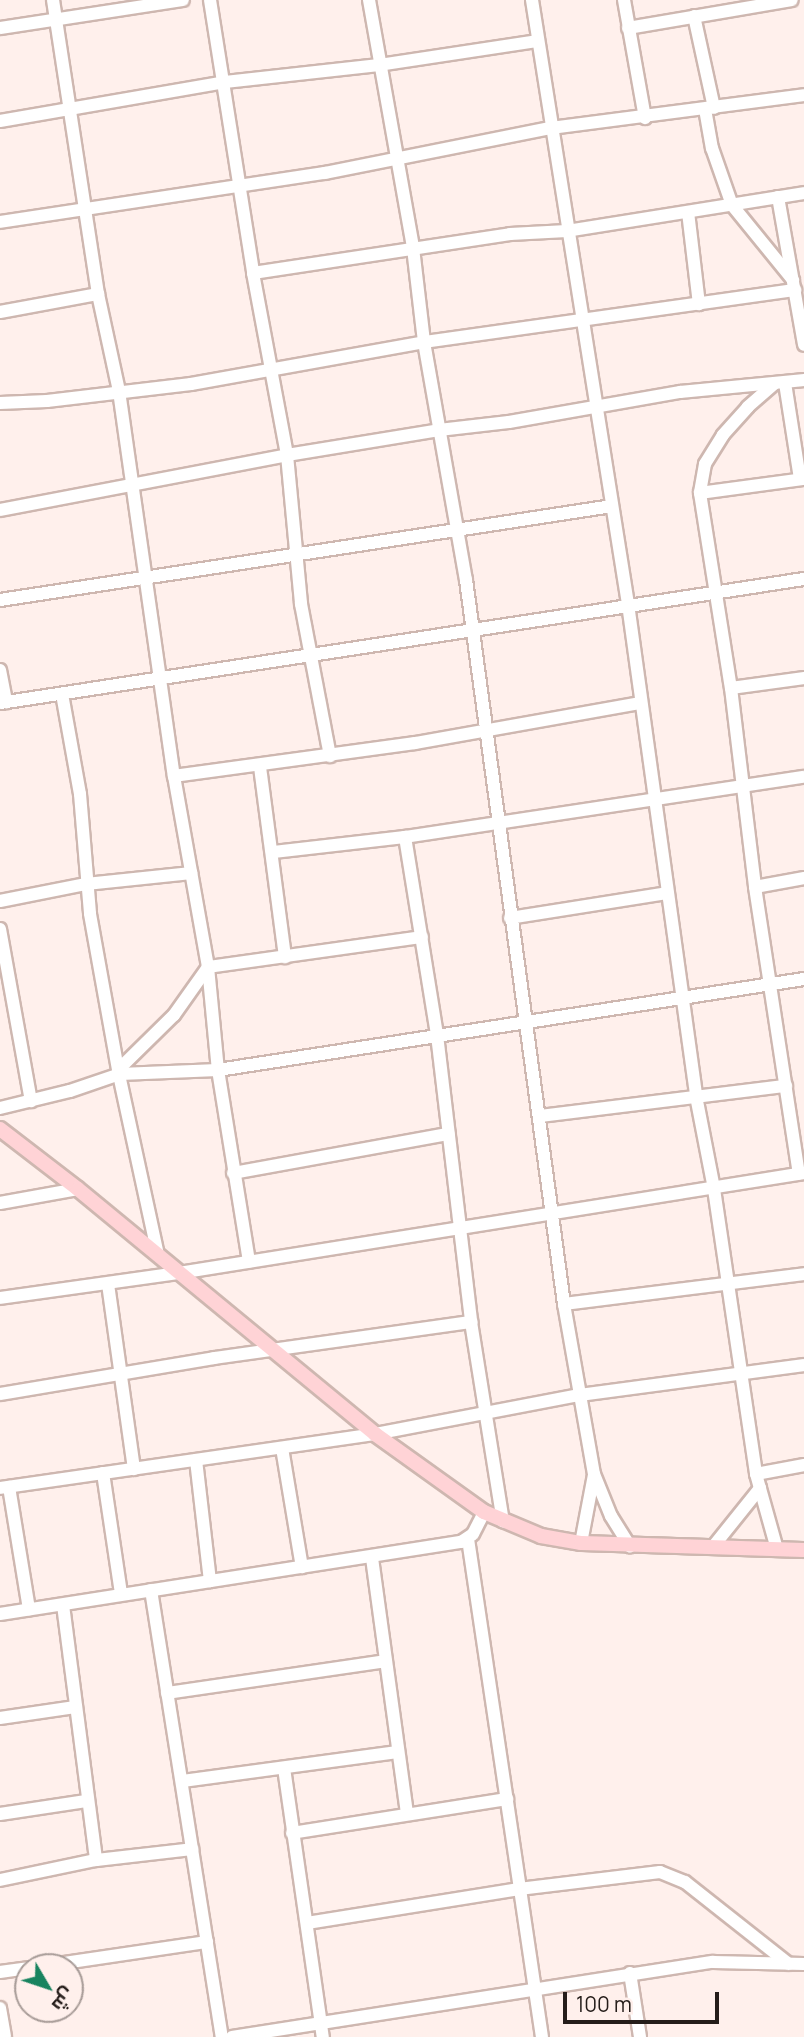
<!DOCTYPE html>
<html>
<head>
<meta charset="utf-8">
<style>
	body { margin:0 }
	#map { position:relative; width:804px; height:2037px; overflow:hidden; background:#fff0ec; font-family:Manrope,Cairo,sans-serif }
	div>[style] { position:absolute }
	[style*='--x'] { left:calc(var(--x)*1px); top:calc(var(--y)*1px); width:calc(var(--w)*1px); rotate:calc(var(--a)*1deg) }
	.roads { filter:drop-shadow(2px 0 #ceb7b0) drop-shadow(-2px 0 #ceb7b0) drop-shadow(0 2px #ceb7b0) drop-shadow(0 -2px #ceb7b0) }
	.minor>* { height:12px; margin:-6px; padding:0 6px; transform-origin:6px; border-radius:6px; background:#fff }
	.major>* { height:14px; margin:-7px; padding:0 7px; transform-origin:7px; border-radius:7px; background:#ffd3d6 }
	span { translate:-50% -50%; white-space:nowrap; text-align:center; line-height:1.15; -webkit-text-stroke:5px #fff0ec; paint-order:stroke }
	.north { position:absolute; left:14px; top:1953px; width:70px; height:70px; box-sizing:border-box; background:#fff0ec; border:2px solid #a89c98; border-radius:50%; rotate:129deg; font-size:19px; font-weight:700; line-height:28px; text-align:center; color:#251d1a }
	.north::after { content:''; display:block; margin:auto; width:24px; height:32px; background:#18835f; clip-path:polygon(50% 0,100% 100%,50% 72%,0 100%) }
	.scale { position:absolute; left:563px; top:1992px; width:156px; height:32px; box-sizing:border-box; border:4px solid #251d1a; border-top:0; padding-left:9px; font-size:21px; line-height:24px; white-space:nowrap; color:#251d1a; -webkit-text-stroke:5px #fff0ec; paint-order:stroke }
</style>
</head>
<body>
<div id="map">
	<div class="roads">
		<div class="minor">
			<div style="--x:53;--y:0;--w:297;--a:81.3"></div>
			<div style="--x:98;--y:294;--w:99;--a:77.8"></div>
			<div style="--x:119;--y:391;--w:389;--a:81.9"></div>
			<div style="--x:174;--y:776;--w:194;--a:79.9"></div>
			<div style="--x:208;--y:967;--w:103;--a:84.5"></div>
			<div style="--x:218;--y:1070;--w:194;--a:80.8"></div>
			<div style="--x:210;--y:0;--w:276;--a:81"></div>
			<div style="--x:253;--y:273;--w:185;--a:79.4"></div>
			<div style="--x:287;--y:455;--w:150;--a:84.6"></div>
			<div style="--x:301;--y:604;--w:155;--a:79.2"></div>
			<div style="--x:369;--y:0;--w:252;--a:79.9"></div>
			<div style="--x:413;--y:248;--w:95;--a:83.3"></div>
			<div style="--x:424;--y:342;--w:242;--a:80"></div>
			<div style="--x:466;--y:580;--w:731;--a:82.29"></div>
			<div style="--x:564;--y:1304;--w:173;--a:80"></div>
			<div style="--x:594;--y:1474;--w:45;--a:68"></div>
			<div style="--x:611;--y:1516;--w:36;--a:58"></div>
			<div style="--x:532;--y:0;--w:612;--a:80.97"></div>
			<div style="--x:628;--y:604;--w:497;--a:82.1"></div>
			<div style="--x:696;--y:1096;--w:95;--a:79"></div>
			<div style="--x:714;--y:1189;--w:288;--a:81.6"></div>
			<div style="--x:756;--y:1474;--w:78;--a:74.4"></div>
			<div style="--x:624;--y:0;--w:120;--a:79.9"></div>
			<div style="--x:694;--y:16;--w:94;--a:77.7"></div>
			<div style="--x:0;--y:28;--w:185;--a:-8.7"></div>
			<div style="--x:628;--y:28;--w:166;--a:-9.7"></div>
			<div style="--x:705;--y:109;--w:40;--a:80"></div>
			<div style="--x:712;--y:148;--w:60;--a:70.7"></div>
			<div style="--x:732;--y:205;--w:97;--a:50.9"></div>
			<div style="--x:0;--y:121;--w:228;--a:-9.8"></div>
			<div style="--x:225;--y:82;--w:155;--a:-6.3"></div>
			<div style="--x:379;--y:65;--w:160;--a:-8.6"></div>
			<div style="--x:778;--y:197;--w:150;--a:80"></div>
			<div style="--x:688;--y:212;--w:93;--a:83.2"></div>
			<div style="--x:0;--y:222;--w:329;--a:-8.6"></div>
			<div style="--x:325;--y:173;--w:230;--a:-11.3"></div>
			<div style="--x:551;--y:128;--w:255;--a:-7.4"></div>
			<div style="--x:253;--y:273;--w:260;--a:-8.6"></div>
			<div style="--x:510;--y:234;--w:57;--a:-3"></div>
			<div style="--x:567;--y:231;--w:240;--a:-9.1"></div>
			<div style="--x:0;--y:312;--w:100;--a:-10.4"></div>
			<div style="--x:785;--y:383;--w:97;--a:81.1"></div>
			<div style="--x:774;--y:384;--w:35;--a:139"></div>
			<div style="--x:748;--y:407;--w:38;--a:132"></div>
			<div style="--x:723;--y:435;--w:34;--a:122"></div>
			<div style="--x:705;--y:464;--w:29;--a:100"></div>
			<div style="--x:700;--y:493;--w:197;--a:81"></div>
			<div style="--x:731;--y:688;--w:200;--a:83.1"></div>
			<div style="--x:755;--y:887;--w:290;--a:81.3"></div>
			<div style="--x:0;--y:403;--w:47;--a:-2.4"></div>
			<div style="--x:47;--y:401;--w:145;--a:-6.7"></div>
			<div style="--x:191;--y:384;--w:237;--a:-10.2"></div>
			<div style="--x:424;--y:342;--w:375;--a:-8"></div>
			<div style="--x:700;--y:493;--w:105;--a:-7.7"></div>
			<div style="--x:0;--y:510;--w:292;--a:-10.8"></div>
			<div style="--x:287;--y:455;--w:154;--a:-9.3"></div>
			<div style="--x:439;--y:430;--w:70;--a:-6.5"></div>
			<div style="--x:509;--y:422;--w:174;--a:-10"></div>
			<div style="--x:680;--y:392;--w:125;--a:-5.5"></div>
			<div style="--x:0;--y:600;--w:619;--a:-8.73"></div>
			<div style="--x:0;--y:670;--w:33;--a:79"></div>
			<div style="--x:731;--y:688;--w:74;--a:-7.8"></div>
			<div style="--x:62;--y:694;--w:102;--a:79.8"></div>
			<div style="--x:80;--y:794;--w:120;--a:85.2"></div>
			<div style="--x:90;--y:914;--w:158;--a:79.8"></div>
			<div style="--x:118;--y:1070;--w:189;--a:77.8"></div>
			<div style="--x:0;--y:703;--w:814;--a:-8.77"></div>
			<div style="--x:260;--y:767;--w:192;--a:82.5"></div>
			<div style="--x:174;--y:776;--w:243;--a:-7.8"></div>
			<div style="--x:415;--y:743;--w:229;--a:-10.1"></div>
			<div style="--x:405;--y:837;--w:201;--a:80.8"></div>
			<div style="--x:437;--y:1035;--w:289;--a:83.2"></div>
			<div style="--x:471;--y:1322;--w:202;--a:80.9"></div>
			<div style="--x:273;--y:852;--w:133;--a:-6.5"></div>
			<div style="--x:405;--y:837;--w:403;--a:-8.6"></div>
			<div style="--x:755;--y:887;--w:50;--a:-10.4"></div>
			<div style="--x:0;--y:901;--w:88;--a:-11.2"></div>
			<div style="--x:86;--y:884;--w:106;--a:-6"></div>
			<div style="--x:510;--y:918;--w:159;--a:-9"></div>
			<div style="--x:0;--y:929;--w:175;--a:79.8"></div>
			<div style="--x:118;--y:1070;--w:78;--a:-44.5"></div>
			<div style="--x:174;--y:1015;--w:59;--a:-54.7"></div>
			<div style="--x:208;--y:967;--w:216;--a:-8"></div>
			<div style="--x:0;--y:1108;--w:72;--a:-13.7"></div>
			<div style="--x:70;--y:1091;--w:53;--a:-18.8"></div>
			<div style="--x:120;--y:1074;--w:98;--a:-2.3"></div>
			<div style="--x:218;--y:1070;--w:593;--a:-8.83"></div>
			<div style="--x:540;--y:1116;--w:248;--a:-7"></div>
			<div style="--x:233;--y:1173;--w:219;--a:-10.3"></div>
			<div style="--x:0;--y:1203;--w:79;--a:-10.2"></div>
			<div style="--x:108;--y:1284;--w:187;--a:82"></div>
			<div style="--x:0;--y:1298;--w:181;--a:-8"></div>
			<div style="--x:179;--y:1273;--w:633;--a:-9.09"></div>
			<div style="--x:564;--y:1304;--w:242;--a:-7.1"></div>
			<div style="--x:0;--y:1394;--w:217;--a:-9.5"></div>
			<div style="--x:214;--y:1358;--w:260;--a:-8"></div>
			<div style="--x:282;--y:1448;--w:121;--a:80.5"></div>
			<div style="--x:196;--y:1460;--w:122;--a:83.4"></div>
			<div style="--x:103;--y:1473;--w:122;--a:81.5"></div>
			<div style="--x:756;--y:1474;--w:49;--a:-10.6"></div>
			<div style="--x:9;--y:1487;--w:124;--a:80.7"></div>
			<div style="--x:0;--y:1488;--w:379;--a:-8.2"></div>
			<div style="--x:375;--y:1434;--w:209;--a:-10.8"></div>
			<div style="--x:580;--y:1395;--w:226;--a:-7.6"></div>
			<div style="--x:468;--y:1539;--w:503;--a:81.55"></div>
			<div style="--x:581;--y:1543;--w:69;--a:-79.2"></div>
			<div style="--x:712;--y:1548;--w:77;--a:-51.3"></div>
			<div style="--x:372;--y:1558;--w:258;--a:82.2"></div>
			<div style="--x:151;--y:1590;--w:453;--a:81"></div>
			<div style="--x:63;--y:1605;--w:257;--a:82.6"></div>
			<div style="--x:0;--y:1614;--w:467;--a:-8.9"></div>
			<div style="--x:461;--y:1542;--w:14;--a:-34"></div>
			<div style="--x:473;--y:1534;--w:25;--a:-63"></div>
			<div style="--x:167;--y:1693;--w:221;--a:-8.3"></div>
			<div style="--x:0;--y:1718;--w:76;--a:-8.3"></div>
			<div style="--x:284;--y:1768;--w:272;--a:81.8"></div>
			<div style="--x:183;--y:1781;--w:216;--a:-7.7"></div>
			<div style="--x:0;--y:1814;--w:87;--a:-8.6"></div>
			<div style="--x:292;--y:1833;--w:218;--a:-9"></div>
			<div style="--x:0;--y:1880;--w:98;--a:-11.8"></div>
			<div style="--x:96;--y:1860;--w:97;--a:-6.5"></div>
			<div style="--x:307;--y:1923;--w:215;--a:-9.1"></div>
			<div style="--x:519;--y:1889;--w:142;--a:-6.9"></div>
			<div style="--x:660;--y:1872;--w:27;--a:22"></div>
			<div style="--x:685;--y:1882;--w:132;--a:38.3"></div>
			<div style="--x:37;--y:1967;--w:172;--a:-8.4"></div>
			<div style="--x:0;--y:1972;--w:28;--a:-8"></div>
			<div style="--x:630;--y:1973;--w:65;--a:81.1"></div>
			<div style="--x:0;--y:2008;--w:29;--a:80"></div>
			<div style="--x:232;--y:2037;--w:487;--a:-8.9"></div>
			<div style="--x:713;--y:1962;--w:91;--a:1.3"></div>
		</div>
		<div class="major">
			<div style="--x:0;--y:1129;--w:98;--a:37.6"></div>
			<div style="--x:78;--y:1189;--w:385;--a:39.5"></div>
			<div style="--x:375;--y:1434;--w:134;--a:35.6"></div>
			<div style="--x:484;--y:1512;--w:62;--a:22.8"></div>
			<div style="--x:541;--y:1536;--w:41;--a:9.9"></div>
			<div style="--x:581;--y:1543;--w:223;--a:1.8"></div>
		</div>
	</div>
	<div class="north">ش</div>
	<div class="scale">100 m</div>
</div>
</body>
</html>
